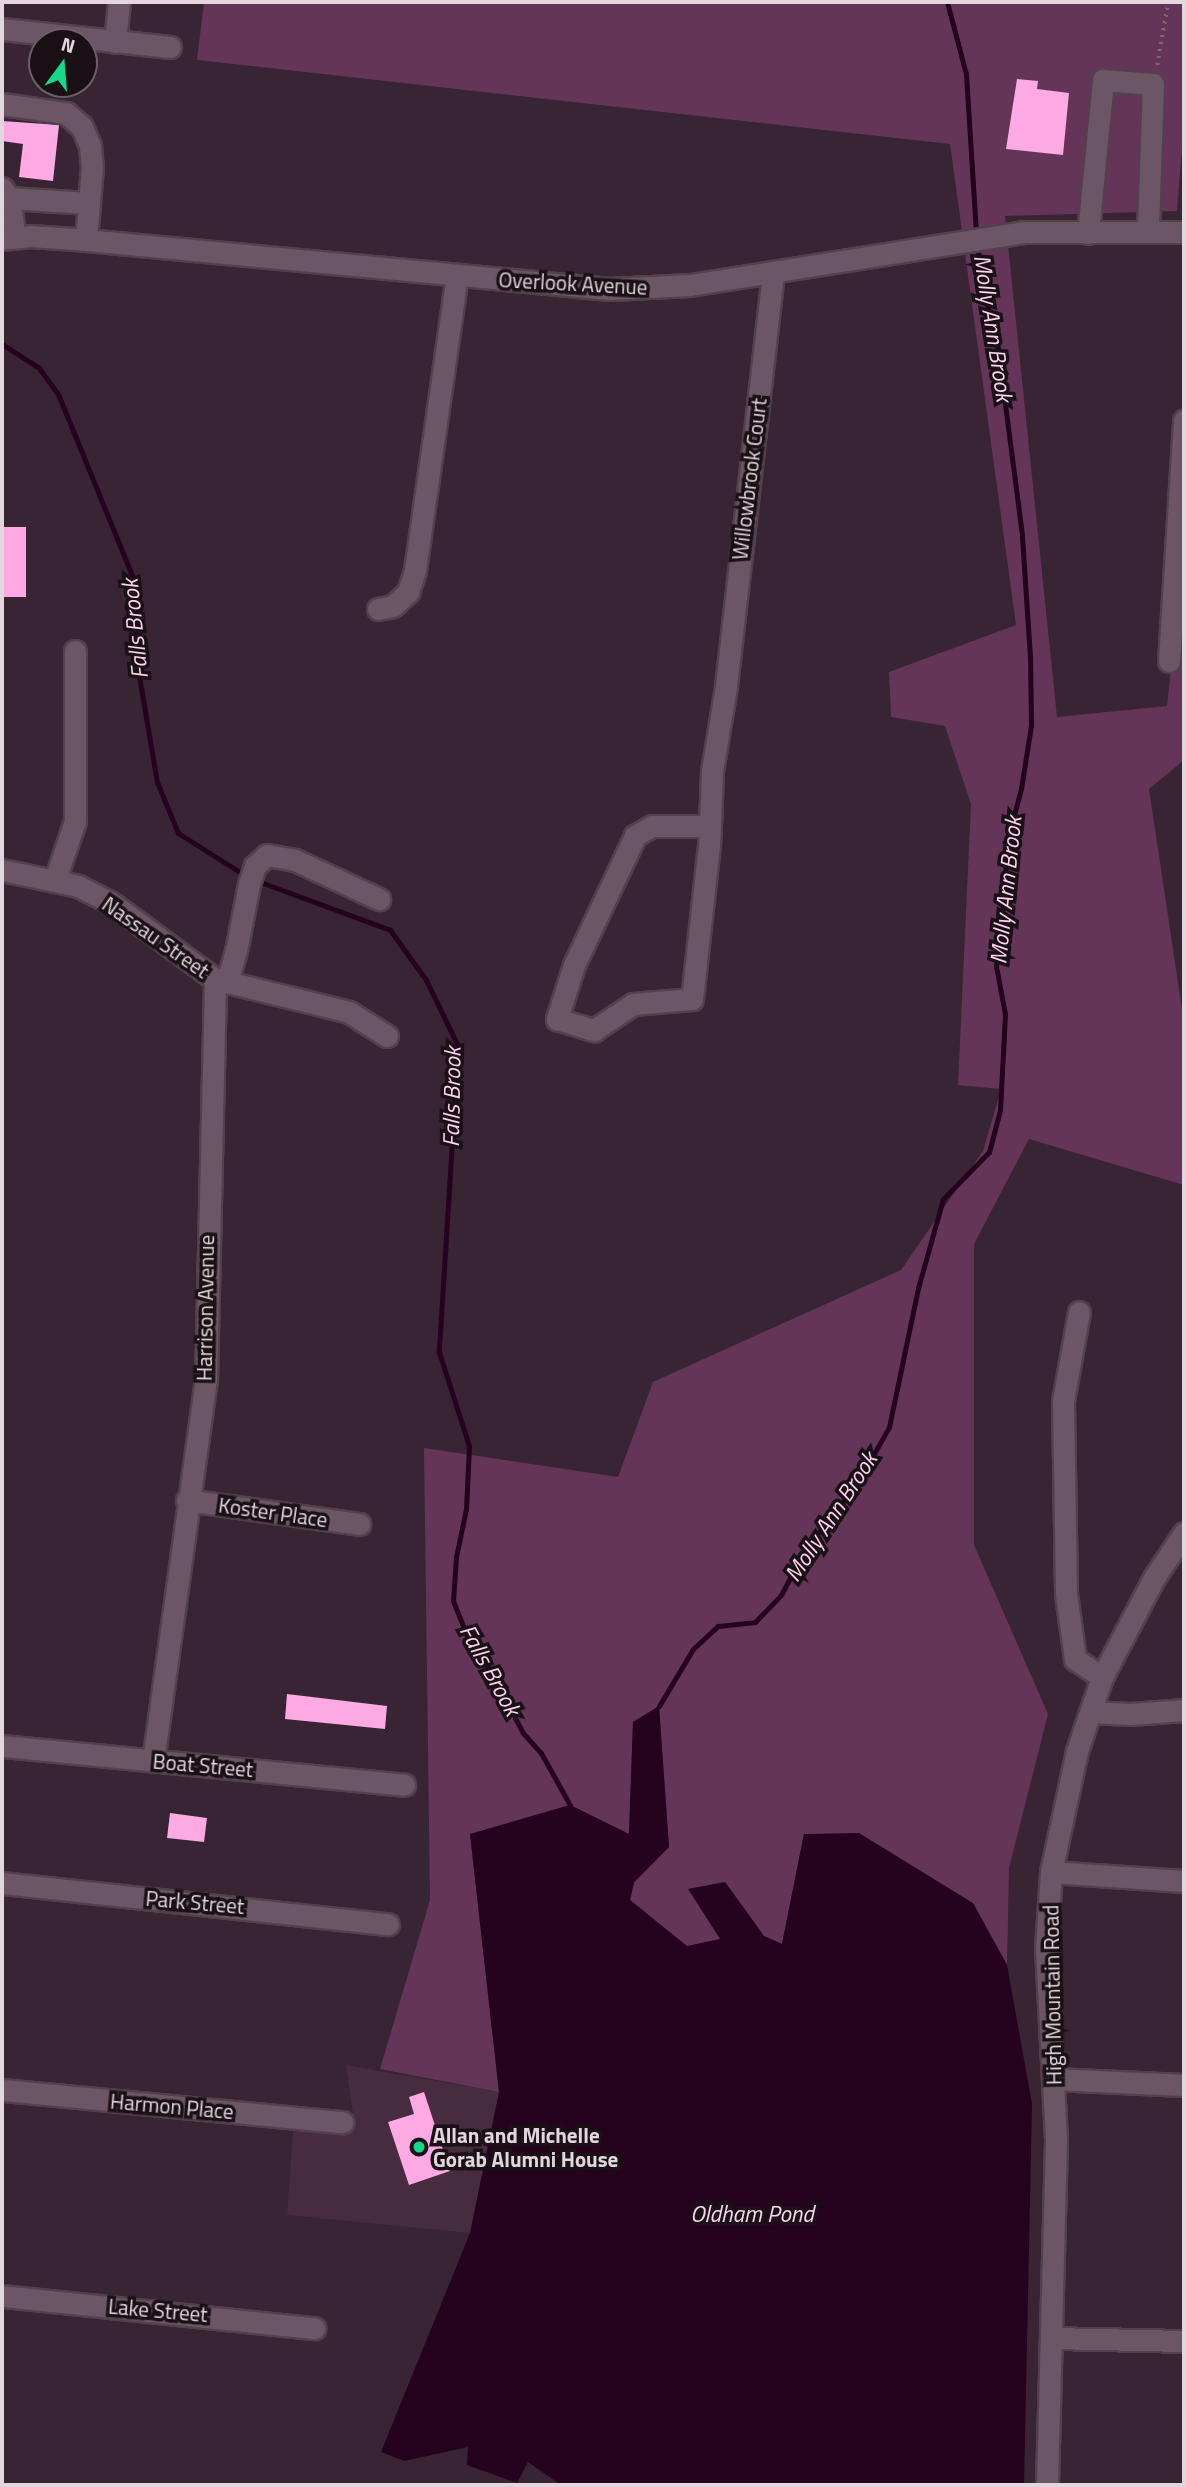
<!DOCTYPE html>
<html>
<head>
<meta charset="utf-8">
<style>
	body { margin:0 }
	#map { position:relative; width:1186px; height:2487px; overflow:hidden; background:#382432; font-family:"Titillium Web",sans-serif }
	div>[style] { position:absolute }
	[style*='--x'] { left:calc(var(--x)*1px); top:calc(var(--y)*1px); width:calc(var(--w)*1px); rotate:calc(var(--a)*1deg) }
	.built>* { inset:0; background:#462c3e }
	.green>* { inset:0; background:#643558 }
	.water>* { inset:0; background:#25021d }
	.stream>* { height:5px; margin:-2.5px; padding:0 2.5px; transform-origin:2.5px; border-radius:2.5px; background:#25021d }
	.building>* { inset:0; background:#fca9e4 }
	.path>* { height:3.5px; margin-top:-1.75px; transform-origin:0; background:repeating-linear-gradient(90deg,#7c6b76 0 2px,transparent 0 7px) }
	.roads { filter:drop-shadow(2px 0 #52414d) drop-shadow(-2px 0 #52414d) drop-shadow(0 2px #52414d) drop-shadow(0 -2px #52414d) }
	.minor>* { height:21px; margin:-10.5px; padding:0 10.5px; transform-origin:10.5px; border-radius:10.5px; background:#6c5565 }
	.dots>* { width:19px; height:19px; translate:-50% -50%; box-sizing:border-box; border:4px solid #1a1117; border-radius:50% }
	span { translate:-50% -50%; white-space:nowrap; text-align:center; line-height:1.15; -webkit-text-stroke:7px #1a1117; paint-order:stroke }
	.street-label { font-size:21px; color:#e3d6de }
	.poi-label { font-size:21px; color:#e3d6de; font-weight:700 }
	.left { translate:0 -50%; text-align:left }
	.water-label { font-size:23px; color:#fed3f0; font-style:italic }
	.frame { position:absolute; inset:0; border:4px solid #e3d6de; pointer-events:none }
	.north { position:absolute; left:28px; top:28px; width:70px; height:70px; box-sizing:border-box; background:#1a1117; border:2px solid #6a6067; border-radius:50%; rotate:16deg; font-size:19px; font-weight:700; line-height:28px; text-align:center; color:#e3d6de }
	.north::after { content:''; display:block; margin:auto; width:24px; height:32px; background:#14d989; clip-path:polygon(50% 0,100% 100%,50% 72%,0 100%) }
</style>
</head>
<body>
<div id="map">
	<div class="built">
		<div style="clip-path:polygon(346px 2065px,499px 2092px,470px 2233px,287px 2215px,294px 2118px,354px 2122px)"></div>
	</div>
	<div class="green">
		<div style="clip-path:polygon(204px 2px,1184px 2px,1184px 124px,1177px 211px,1005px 216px,1057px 717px,1167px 706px,1173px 649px,1184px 653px,1184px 760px,1149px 789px,1184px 1023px,1184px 1185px,1029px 1139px,974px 1244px,974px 1545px,1048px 1714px,1009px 1868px,1007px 1965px,973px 1903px,804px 1834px,782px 1944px,764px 1936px,725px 1882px,721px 1939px,687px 1947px,630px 1900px,634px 1883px,669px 1847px,659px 1707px,633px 1722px,629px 1834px,570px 1805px,470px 1834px,499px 2092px,380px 2069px,430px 1900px,424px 1448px,618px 1477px,653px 1382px,901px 1270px,983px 1151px,1001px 1089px,958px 1085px,971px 804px,945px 726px,891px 717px,889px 672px,1016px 625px,950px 144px,197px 60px)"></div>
	</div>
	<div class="water">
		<div style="clip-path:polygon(659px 1706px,669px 1847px,634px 1882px,630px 1900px,687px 1946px,720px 1939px,688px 1889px,725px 1882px,764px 1936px,782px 1944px,804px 1834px,859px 1833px,973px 1903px,1007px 1965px,1032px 2104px,1024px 2485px,561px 2485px,528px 2462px,517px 2483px,467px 2465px,468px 2447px,404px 2461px,381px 2452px,470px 2233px,499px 2092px,470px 1834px,570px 1805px,629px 1834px,633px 1722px)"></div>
	</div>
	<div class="stream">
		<div style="--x:947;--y:2;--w:74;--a:75.2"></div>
		<div style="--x:966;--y:74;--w:160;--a:86.4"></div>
		<div style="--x:2;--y:344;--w:44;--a:33"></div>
		<div style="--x:39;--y:368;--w:32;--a:54"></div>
		<div style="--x:58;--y:394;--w:196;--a:67.8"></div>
		<div style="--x:132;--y:575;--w:95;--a:86.4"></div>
		<div style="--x:138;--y:670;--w:114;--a:80.4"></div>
		<div style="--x:157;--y:782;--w:55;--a:67.6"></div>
		<div style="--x:178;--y:833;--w:80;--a:32.3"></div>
		<div style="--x:255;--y:880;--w:144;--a:20.3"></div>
		<div style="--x:390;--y:930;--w:62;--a:54.2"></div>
		<div style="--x:426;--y:980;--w:73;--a:64.1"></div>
		<div style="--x:458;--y:1046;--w:307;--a:93.6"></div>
		<div style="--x:439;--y:1352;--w:99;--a:72.3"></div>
		<div style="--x:469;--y:1446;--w:63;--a:92.7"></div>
		<div style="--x:466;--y:1509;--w:49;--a:101.8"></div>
		<div style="--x:456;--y:1557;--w:44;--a:93.9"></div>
		<div style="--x:453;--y:1601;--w:45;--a:68"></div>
		<div style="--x:470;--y:1643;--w:34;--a:53"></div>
		<div style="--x:490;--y:1670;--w:71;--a:62.4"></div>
		<div style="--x:523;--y:1733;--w:27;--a:48"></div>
		<div style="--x:541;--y:1753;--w:60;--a:60.9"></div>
		<div style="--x:659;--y:1706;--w:66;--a:-59.2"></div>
		<div style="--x:693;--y:1649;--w:34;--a:-43"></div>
		<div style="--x:718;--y:1626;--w:37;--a:-6"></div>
		<div style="--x:755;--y:1622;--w:37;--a:-46"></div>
		<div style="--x:781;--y:1595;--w:47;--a:-62.4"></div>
		<div style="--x:803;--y:1553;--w:90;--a:-52.2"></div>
		<div style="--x:858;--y:1482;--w:63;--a:-60.6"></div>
		<div style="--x:889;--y:1427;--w:142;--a:-78.2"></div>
		<div style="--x:918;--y:1288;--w:92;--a:-74.3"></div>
		<div style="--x:943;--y:1199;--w:66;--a:-45.6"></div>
		<div style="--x:989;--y:1152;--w:43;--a:-75.3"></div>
		<div style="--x:1000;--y:1110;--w:96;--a:-87"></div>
		<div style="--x:1005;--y:1014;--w:49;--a:-100.6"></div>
		<div style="--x:996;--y:966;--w:87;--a:-83.4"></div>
		<div style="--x:1006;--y:880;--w:31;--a:-92"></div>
		<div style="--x:1005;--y:849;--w:62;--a:-75.1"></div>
		<div style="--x:1021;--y:789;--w:65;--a:-81.1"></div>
		<div style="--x:1031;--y:725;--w:68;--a:-90.8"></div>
		<div style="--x:1030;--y:657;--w:122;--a:-93.8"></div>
		<div style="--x:1022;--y:535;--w:188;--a:-97.4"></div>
		<div style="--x:998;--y:349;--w:67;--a:-103.8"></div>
		<div style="--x:982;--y:284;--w:41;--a:-97"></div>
	</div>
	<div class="building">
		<div style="clip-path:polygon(1017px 79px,1038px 81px,1037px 89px,1069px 93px,1063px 155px,1006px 149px)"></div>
		<div style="clip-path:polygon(2px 121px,59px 125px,53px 181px,19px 177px,23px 144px,2px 141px)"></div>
		<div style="clip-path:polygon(2px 527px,26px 527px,26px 597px,2px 597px)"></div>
		<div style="clip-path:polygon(287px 1694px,387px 1706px,385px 1729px,285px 1719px)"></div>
		<div style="clip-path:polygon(170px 1813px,207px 1818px,204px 1842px,167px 1838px)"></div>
		<div style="clip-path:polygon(424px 2092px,450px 2171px,409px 2185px,388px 2122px,414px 2114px,409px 2097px)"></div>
	</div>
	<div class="path">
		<div style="--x:1157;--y:65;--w:64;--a:-80.1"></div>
	</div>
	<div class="roads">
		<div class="minor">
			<div style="--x:2;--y:29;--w:169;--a:6.1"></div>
			<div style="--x:115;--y:42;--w:40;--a:-84.3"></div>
			<div style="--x:2;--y:104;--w:65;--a:8"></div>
			<div style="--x:66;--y:113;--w:21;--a:41"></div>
			<div style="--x:82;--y:127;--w:21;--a:67"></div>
			<div style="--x:90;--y:146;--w:21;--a:85"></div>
			<div style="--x:92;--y:167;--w:73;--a:94.7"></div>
			<div style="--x:2;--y:188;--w:12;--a:55"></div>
			<div style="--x:9;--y:198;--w:40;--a:81.5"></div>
			<div style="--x:9;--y:198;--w:80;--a:3.6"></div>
			<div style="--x:1088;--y:233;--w:154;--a:-84.4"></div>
			<div style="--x:1103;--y:80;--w:50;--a:4.6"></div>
			<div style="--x:1153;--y:84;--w:146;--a:92"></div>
			<div style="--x:2;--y:239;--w:28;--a:-6"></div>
			<div style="--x:30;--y:236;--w:45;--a:3.8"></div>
			<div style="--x:75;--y:239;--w:537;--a:5.34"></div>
			<div style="--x:610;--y:289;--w:80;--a:-2.9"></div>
			<div style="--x:690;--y:285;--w:339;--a:-9"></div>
			<div style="--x:1025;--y:232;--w:159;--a:0"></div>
			<div style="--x:378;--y:609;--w:15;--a:-11"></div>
			<div style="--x:393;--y:606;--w:21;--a:-43"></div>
			<div style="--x:408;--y:592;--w:23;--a:-72"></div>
			<div style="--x:415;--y:570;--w:298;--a:-81.9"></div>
			<div style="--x:1169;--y:661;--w:241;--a:-86.4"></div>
			<div style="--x:710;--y:826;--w:58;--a:180"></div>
			<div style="--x:652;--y:826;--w:20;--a:150"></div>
			<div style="--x:635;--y:836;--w:143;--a:115.3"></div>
			<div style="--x:574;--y:965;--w:57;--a:107.5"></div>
			<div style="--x:557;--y:1019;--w:39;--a:17"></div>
			<div style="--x:594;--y:1030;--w:47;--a:-33.7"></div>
			<div style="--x:633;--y:1004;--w:59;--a:-4.8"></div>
			<div style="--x:692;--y:999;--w:154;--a:-83.7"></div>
			<div style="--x:709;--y:846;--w:20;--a:-87"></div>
			<div style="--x:710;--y:826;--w:55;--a:-87.9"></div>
			<div style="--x:712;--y:771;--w:86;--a:-80.6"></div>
			<div style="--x:726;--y:686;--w:417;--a:-83.5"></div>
			<div style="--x:2;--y:870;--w:78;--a:11.9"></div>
			<div style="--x:78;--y:886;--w:36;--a:27"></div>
			<div style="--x:110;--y:902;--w:130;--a:36.3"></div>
			<div style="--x:215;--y:979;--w:138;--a:13.8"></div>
			<div style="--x:349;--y:1012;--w:45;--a:32.3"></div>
			<div style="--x:55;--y:880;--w:62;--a:-71.3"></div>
			<div style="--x:75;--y:821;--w:170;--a:-90"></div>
			<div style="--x:227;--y:982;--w:32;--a:-74"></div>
			<div style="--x:236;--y:951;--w:68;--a:-79"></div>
			<div style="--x:249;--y:884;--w:19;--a:-72"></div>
			<div style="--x:255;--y:866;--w:16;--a:-43"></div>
			<div style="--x:267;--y:855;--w:28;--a:10"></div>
			<div style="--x:295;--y:860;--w:93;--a:24.9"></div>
			<div style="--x:1079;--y:1312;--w:90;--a:100.2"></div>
			<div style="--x:1063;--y:1401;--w:193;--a:89.1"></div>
			<div style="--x:1066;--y:1594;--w:66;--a:82.1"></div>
			<div style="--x:1075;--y:1659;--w:32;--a:34"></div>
			<div style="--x:187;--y:1500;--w:174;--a:7.9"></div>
			<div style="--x:1090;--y:1712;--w:40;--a:2.9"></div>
			<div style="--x:1130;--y:1714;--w:54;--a:-4.2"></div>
			<div style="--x:2;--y:1746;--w:404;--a:5.5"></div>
			<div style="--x:153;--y:1761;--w:384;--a:-82.1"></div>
			<div style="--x:206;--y:1381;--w:402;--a:-88.7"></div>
			<div style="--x:1051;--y:1872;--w:133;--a:3.9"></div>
			<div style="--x:2;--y:1883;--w:388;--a:6.1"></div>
			<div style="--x:1053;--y:2079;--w:131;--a:2.6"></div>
			<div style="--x:2;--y:2090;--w:342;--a:5.4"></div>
			<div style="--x:2;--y:2296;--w:314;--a:5.9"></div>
			<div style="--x:1052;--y:2338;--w:132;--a:1.3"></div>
			<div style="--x:1047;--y:2485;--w:346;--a:-88.5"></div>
			<div style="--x:1056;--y:2139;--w:191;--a:-93"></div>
			<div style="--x:1046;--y:1948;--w:76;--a:-86.2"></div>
			<div style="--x:1051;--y:1872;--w:124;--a:-77.9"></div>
			<div style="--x:1077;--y:1751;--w:78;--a:-71.3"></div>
			<div style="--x:1102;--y:1677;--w:112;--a:-62.3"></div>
			<div style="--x:1154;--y:1578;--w:54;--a:-56.3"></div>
		</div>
	</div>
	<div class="dots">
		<div style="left:419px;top:2147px;background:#14d989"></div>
	</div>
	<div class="street-label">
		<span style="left:573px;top:283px;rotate:3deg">Overlook Avenue</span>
		<span style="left:749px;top:479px;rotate:-83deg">Willowbrook Court</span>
		<span style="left:156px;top:937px;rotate:35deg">Nassau Street</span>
		<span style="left:205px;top:1308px;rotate:-89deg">Harrison Avenue</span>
		<span style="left:273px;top:1512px;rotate:8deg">Koster Place</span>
		<span style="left:203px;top:1765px;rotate:5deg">Boat Street</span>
		<span style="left:195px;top:1902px;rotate:5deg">Park Street</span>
		<span style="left:1052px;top:1995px;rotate:-91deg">High Mountain Road</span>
		<span style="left:172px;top:2106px;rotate:5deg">Harmon Place</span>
		<span style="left:158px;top:2310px;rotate:5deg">Lake Street</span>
	</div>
	<div class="poi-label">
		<span class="left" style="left:433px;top:2147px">Allan and Michelle<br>Gorab Alumni House</span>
	</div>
	<div class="water-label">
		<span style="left:993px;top:328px;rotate:81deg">Molly Ann Brook</span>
		<span style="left:135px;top:629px;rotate:-96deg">Falls Brook</span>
		<span style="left:1006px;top:890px;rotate:-84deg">Molly Ann Brook</span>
		<span style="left:452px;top:1097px;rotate:-89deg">Falls Brook</span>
		<span style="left:831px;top:1517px;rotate:-57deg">Molly Ann Brook</span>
		<span style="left:490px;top:1670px;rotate:61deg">Falls Brook</span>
		<span style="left:752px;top:2214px">Oldham Pond</span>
	</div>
	<div class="frame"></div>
	<div class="north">N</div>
</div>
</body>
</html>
